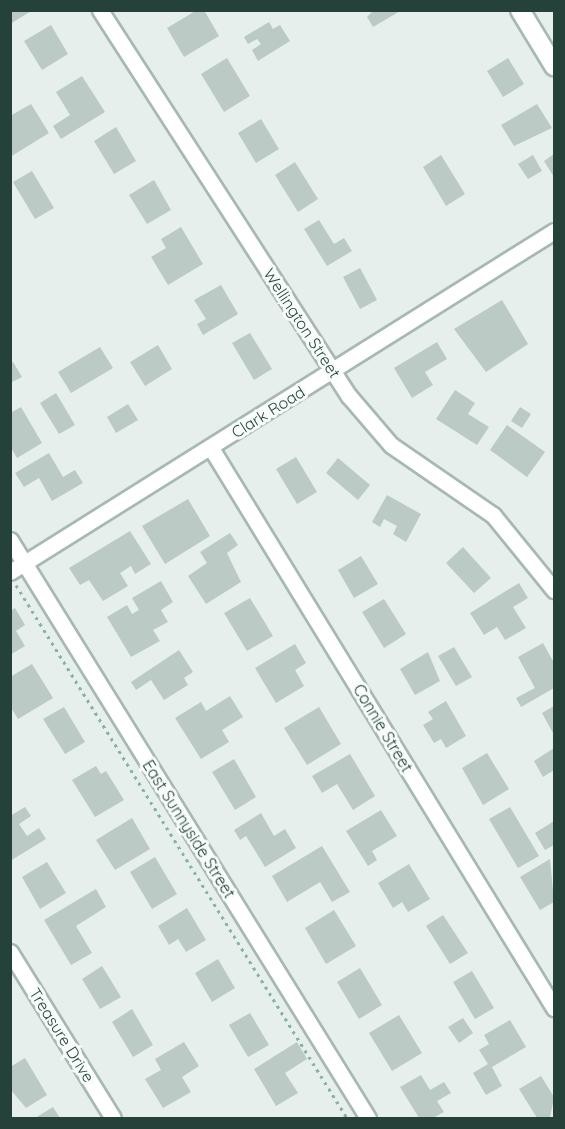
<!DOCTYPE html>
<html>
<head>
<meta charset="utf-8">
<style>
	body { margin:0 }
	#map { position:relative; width:565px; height:1129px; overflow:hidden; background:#e6efeb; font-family:Quicksand,sans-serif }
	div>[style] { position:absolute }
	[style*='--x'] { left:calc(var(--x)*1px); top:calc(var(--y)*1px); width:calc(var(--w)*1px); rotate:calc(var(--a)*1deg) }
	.building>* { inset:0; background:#bbcac4 }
	.path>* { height:3px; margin-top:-1.5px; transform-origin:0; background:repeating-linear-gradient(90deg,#86b3a5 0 3px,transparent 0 7.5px) }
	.roads { filter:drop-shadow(2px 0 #a8b8b2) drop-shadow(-2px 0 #a8b8b2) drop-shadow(0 2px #a8b8b2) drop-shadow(0 -2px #a8b8b2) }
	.minor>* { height:15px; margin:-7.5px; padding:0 7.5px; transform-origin:7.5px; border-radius:7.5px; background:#fff }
	.secondary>* { height:18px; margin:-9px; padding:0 9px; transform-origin:9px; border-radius:9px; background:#fff }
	span { translate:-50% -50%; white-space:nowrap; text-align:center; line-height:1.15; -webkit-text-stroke:6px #f7fbf9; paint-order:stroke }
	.street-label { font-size:16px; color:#24423a }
	.frame { position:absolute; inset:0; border:12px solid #24423a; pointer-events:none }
</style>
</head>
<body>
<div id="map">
	<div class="building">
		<div style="clip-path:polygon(10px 10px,33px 10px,10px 24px)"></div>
		<div style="clip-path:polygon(197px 10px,204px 10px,219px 36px,184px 57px,167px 28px)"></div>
		<div style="clip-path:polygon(374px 10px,402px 10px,373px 27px,367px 17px)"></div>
		<div style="clip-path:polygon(269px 22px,273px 29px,280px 25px,290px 41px,258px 61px,252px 50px,261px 44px,257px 39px,248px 44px,244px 37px)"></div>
		<div style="clip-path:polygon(51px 25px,68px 54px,42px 70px,24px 41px)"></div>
		<div style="clip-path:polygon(227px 58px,250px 96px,224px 112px,201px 74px)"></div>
		<div style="clip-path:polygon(508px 58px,524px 84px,503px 97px,487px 71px)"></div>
		<div style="clip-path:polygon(82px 76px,105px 112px,61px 139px,53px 126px,70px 115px,56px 92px)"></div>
		<div style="clip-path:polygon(31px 104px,49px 133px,10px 157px,10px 116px)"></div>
		<div style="clip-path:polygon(537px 104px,552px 128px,514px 146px,501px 125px)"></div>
		<div style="clip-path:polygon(261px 119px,279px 149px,256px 163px,238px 133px)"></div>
		<div style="clip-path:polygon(116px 127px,136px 161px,114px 174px,94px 141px)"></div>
		<div style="clip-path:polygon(554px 154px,554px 177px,544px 161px)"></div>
		<div style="clip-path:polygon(441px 155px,465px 194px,446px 206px,423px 167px)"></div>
		<div style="clip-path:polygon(533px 155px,542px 171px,528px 179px,518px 164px)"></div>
		<div style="clip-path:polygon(295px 162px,318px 199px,298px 212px,275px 175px)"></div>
		<div style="clip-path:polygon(32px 171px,54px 208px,35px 219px,13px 182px)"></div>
		<div style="clip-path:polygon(154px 180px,171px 210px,147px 224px,129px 195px)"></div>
		<div style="clip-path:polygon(319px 220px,334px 244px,344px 238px,352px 251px,327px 266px,304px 229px)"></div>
		<div style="clip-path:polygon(181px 227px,203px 264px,168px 285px,151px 257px,166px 248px,161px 239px)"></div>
		<div style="clip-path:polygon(360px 268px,377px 300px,360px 309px,343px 277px)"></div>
		<div style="clip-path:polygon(221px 285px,238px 314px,203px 335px,197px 324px,206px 319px,194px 300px)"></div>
		<div style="clip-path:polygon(502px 300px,528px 344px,486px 372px,454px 329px)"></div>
		<div style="clip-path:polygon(250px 333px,272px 369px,254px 380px,232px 343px)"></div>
		<div style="clip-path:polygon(437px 342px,447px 359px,425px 372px,433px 385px,412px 398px,394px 368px)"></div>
		<div style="clip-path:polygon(158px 345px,172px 369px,145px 386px,130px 362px)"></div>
		<div style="clip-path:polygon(100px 347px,113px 368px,71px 393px,58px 372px)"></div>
		<div style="clip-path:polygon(13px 362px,22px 377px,10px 383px,10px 364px)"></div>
		<div style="clip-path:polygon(455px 390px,475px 403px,468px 414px,489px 427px,477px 445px,436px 419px)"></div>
		<div style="clip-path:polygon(56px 393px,75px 425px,59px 434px,40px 403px)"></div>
		<div style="clip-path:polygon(128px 404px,138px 420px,116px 433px,107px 417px)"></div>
		<div style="clip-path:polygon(21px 407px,42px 443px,17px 458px,10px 446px,10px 413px)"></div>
		<div style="clip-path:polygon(520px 407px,531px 414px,522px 428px,511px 421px)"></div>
		<div style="clip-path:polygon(507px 425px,545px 452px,527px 477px,490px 450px)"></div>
		<div style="clip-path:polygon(49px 453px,63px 477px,75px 470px,83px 483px,52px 501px,39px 478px,24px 487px,15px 473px)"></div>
		<div style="clip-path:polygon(296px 457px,317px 492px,297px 504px,276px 469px)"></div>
		<div style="clip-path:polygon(338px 458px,370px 485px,358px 500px,326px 473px)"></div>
		<div style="clip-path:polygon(387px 495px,421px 514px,406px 542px,393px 534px,397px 526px,384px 519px,380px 527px,372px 522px)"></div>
		<div style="clip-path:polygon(188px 499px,210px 536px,165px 564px,142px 526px)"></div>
		<div style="clip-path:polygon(130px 531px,151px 564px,135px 574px,131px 566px,120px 573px,128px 586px,103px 601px,89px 580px,80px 585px,69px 568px)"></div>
		<div style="clip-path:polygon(230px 533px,238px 545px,227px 553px,241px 582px,206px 604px,188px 576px,207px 563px,200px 552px)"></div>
		<div style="clip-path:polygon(463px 547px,491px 578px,474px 593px,446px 563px)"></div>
		<div style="clip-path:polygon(361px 556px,378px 584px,354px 598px,338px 570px)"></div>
		<div style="clip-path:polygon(161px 581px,173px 602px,161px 610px,168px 622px,153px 630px,160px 641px,131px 657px,107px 617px,127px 605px,132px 614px,139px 610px,132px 598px)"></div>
		<div style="clip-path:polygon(519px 583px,528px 598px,513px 607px,526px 628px,505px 640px,497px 627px,484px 635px,470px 613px)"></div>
		<div style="clip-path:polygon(250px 598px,273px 636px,247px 651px,224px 613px)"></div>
		<div style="clip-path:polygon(384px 599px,406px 634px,384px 648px,362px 612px)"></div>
		<div style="clip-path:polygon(15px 608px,25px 625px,16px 631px,25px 646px,10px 655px,10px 611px)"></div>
		<div style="clip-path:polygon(543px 643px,554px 663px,554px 688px,521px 707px,516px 698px,535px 688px,518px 657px)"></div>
		<div style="clip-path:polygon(295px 644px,306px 663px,295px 670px,304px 686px,276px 703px,255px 668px)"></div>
		<div style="clip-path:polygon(454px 647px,472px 677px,456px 686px,438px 656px)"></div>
		<div style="clip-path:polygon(179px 650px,193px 672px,184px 678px,188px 685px,164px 700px,151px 680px,136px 690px,131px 682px)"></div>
		<div style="clip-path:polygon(428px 652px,440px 681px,415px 695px,400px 669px)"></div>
		<div style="clip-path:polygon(32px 664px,53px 698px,18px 719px,10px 706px,10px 677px)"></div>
		<div style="clip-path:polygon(230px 696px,243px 717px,222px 730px,229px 742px,201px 759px,175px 718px,201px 702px,206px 711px)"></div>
		<div style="clip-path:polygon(446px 701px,466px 736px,446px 748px,441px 739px,434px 743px,423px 725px,433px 719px,428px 712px)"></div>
		<div style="clip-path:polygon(554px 706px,554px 735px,542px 713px)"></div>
		<div style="clip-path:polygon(64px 707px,85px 742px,65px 754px,43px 719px)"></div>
		<div style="clip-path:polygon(319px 707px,341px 744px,307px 765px,284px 728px)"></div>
		<div style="clip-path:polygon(554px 748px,554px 770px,543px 777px,534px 761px)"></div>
		<div style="clip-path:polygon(487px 753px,509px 789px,483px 805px,462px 768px)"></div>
		<div style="clip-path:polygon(350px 754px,375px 796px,353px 810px,337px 784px,322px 793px,312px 776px)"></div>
		<div style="clip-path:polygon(234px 759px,256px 797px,235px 810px,212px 772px)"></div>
		<div style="clip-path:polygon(96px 766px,101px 774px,106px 771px,124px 800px,95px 817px,72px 780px)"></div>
		<div style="clip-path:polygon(25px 807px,31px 816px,19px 824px,27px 836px,39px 828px,46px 839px,10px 861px,10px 816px)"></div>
		<div style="clip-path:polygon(510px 807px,539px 856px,518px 868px,489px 819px)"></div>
		<div style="clip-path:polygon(381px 810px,397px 836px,372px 851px,377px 860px,368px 866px,346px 831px)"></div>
		<div style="clip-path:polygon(261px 813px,274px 836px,285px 829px,296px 848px,265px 867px,246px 836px,240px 840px,234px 830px)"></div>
		<div style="clip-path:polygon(132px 818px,150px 849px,115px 870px,96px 840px)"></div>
		<div style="clip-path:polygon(554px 821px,554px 845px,545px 850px,535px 833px)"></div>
		<div style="clip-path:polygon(322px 846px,350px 892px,332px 902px,320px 882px,287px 902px,272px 876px)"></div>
		<div style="clip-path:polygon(155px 857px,177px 894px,152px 909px,130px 872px)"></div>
		<div style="clip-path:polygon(550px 859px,554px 902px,540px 910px,520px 877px)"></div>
		<div style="clip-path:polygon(47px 862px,66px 893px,40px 909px,22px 877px)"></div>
		<div style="clip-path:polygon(409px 864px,430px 899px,408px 912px,402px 902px,393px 908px,378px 883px)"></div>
		<div style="clip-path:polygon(96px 889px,106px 907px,76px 926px,92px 953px,71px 965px,44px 920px)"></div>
		<div style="clip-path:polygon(187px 908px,206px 940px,186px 952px,178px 939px,169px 945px,158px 926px)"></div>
		<div style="clip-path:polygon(334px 910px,356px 946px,326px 964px,305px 928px)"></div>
		<div style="clip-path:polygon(443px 915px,468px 953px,450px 964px,426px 926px)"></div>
		<div style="clip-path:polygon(218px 959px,235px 988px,212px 1002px,195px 973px)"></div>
		<div style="clip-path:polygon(102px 966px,121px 997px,100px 1009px,82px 979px)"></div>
		<div style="clip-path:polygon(360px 968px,382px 1005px,359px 1019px,337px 982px)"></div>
		<div style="clip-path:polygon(472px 971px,494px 1008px,475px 1019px,453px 982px)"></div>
		<div style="clip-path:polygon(132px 1009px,153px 1045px,133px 1057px,112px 1022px)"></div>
		<div style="clip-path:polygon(250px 1013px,269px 1045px,248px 1057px,229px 1025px)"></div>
		<div style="clip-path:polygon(399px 1015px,422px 1053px,392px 1071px,369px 1033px)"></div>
		<div style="clip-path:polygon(463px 1018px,473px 1033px,459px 1043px,448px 1027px)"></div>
		<div style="clip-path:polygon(510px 1020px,526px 1047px,492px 1067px,502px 1086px,486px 1095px,473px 1073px,488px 1064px,479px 1050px,489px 1044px,484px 1035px)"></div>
		<div style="clip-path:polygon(184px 1042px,199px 1066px,182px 1077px,191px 1092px,163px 1108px,145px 1079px,161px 1070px,155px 1059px)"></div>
		<div style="clip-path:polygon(297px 1042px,307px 1059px,285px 1073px,298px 1093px,276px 1106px,254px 1069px)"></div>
		<div style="clip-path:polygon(25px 1058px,47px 1095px,26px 1108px,10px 1089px,10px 1067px)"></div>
		<div style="clip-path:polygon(421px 1075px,430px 1090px,444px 1082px,451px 1093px,437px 1101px,444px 1112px,433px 1118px,419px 1118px,400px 1087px)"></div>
		<div style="clip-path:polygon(541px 1076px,554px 1097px,550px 1118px,537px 1118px,519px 1089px)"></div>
		<div style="clip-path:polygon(53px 1107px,60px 1118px,35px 1118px)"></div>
	</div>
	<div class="path">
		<div style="--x:16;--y:585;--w:627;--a:58.16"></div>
	</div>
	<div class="roads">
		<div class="minor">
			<div style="--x:100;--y:10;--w:459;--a:57.2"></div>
			<div style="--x:349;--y:396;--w:65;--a:49.4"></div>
			<div style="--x:391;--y:445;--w:124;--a:34.5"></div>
			<div style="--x:493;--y:515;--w:97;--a:50.9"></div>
			<div style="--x:211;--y:448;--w:657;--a:58.51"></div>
			<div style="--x:10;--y:540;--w:680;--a:58.23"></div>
			<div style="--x:10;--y:572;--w:642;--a:-32.08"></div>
			<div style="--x:10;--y:952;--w:195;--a:58.2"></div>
		</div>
		<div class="secondary">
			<div style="--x:520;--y:10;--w:66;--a:58.7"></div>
		</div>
	</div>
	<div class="street-label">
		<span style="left:302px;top:323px;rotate:57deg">Wellington Street</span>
		<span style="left:268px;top:412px;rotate:-32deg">Clark Road</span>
		<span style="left:383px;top:728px;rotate:59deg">Connie Street</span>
		<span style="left:189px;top:829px;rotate:58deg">East Sunnyside Street</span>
		<span style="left:62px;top:1035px;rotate:58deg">Treasure Drive</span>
	</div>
	<div class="frame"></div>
</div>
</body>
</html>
